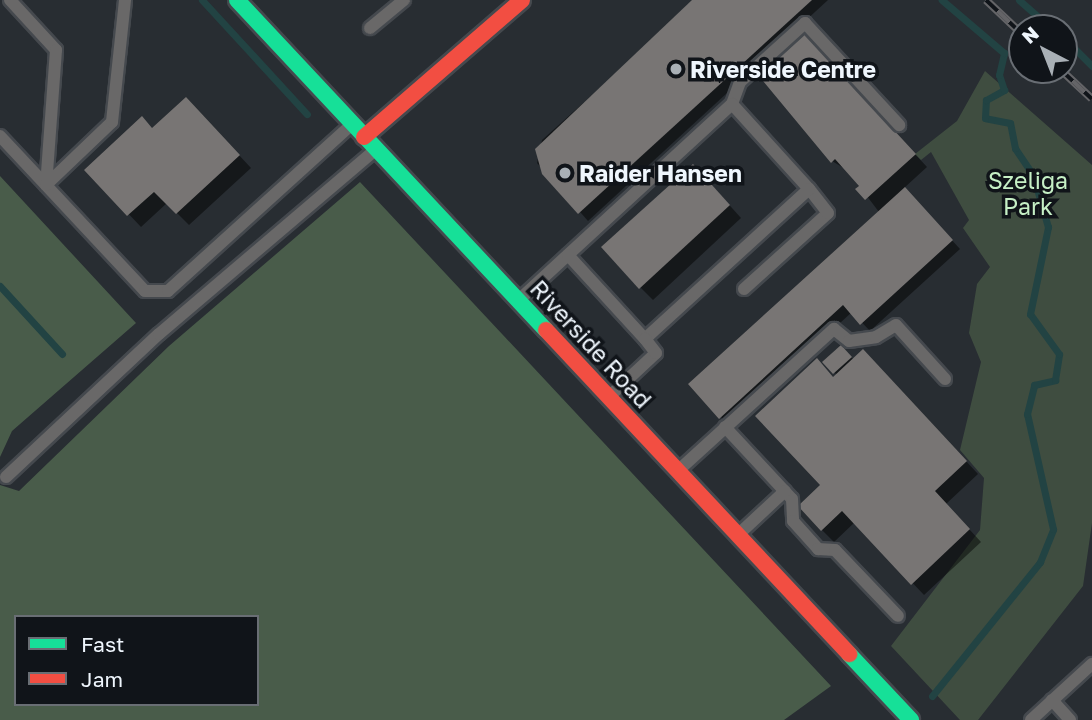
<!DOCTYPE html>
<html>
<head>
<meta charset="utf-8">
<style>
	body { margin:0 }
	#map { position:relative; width:1092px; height:720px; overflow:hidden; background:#282d32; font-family:"Golos Text",sans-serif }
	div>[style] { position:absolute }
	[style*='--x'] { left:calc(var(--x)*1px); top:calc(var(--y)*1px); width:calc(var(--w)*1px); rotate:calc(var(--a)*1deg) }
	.green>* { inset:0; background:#3f4d40 }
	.forest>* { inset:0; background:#495c4a }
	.shadow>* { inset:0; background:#0007 }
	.stream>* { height:7px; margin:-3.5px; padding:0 3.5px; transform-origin:3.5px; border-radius:3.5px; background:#224343 }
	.building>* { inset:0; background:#787574 }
	.roads { filter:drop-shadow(2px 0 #45494e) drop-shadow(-2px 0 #45494e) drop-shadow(0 2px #45494e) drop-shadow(0 -2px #45494e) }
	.lane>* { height:12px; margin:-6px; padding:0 6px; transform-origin:6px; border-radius:6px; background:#696868 }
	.fast>* { height:16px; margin:-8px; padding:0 8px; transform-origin:8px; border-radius:8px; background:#16e098 }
	.jam>* { height:16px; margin:-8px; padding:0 8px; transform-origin:8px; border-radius:8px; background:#f24e42 }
	.rail>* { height:8px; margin-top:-4px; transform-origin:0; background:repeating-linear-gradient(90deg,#101419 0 16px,#646467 0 32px); box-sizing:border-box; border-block:2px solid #646467 }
	.dots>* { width:19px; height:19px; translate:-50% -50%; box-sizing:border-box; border:4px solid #101419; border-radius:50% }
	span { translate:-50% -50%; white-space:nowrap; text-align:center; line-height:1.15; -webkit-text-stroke:7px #101419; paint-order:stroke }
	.poi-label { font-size:23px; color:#eff6fd; font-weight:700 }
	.left { translate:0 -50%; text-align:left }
	.park-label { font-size:23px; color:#c6f0c6 }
	.street-label { font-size:23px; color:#eff6fd }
	.legend { position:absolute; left:14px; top:615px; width:245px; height:91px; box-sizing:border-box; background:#101419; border:2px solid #696e74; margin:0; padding:9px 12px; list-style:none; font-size:21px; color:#eff6fd }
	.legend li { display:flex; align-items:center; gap:14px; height:35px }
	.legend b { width:35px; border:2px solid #696e74 }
	.north { position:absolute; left:1008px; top:14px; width:70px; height:70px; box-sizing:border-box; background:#101419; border:2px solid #696e74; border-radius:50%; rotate:318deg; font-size:19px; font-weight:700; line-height:28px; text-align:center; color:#eff6fd }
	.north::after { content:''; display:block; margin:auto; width:24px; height:32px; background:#a9b0b6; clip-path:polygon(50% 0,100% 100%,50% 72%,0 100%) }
</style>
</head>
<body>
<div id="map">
	<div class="green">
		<div style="clip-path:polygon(985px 71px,1092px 165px,1092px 523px,1083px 586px,978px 720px,960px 720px,891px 646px,980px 530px,984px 478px,960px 450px,981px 362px,969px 333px,977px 284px,990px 267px,963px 228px,969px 220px,931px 152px,921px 160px,915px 154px,957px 121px)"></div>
	</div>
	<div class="forest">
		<div style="clip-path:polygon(0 176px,136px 323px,12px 431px,0 457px)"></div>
		<div style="clip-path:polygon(evenodd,360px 182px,831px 686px,784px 720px,0 720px,0 485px,19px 491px,169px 346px,360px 182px,16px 617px,257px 617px,257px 704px,16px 704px,16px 617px)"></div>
	</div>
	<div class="shadow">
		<div style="clip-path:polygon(698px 0,828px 0,588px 221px,537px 163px,542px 140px)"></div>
		<div style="clip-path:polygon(817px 48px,927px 167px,904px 188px,960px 249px,870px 331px,852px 312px,729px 425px,721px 417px,879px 212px,847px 170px,832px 161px)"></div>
		<div style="clip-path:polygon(198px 111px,251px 168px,189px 225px,167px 203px,141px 227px,87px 170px)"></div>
		<div style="clip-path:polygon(705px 178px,741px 218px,653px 300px,640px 287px)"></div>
		<div style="clip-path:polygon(841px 347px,854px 360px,876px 364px,978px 474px,946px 504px,981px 542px,924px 595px,855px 522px,834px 542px,822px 530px,837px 375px,825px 362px)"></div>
	</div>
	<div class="stream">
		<div style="--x:202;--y:0;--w:155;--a:47.4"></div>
		<div style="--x:1019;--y:0;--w:43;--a:41.2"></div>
		<div style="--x:1064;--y:38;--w:40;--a:45"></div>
		<div style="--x:0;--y:286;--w:92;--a:47.6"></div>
		<div style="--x:932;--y:696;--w:172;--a:-51.1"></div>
		<div style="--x:1040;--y:562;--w:35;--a:-68"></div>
		<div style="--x:1053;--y:529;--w:118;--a:-102.7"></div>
		<div style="--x:1027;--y:414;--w:30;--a:-76"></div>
		<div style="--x:1034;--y:385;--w:22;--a:-13"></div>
		<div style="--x:1055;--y:380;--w:26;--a:-81"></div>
		<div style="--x:1059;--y:354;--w:49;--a:-125.9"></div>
		<div style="--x:1030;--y:314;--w:89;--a:-78.3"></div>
		<div style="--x:1048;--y:227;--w:54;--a:-106.1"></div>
		<div style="--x:1033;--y:175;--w:32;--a:-124"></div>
		<div style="--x:1015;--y:148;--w:25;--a:-101"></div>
		<div style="--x:1010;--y:123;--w:25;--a:-169"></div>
		<div style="--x:985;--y:118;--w:18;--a:-87"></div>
		<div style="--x:986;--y:100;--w:21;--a:-29"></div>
		<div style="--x:1004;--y:90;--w:16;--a:-108"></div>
		<div style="--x:999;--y:75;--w:23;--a:-77"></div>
		<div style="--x:1004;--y:53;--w:82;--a:-139.5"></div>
	</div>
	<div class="building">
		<div style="clip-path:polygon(692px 0,812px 0,578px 214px,542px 174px,535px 149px)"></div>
		<div style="clip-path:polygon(805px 34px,916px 154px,865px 200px,855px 189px,859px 186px,835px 159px,831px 163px,759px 76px)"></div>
		<div style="clip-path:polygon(186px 97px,240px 155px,176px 214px,154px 192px,127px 216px,84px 170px,142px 116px,152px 128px)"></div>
		<div style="clip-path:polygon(693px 164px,730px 205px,639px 289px,601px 247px)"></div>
		<div style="clip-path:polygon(905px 187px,953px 240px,860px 325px,843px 305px,719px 419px,688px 384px)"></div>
		<div style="clip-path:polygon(841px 345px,852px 357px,833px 374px,822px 362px)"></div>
		<div style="clip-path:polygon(863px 349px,967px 461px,935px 491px,970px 529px,911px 585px,842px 511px,821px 531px,798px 506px,820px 485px,755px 416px,817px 358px,833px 377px)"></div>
	</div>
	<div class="roads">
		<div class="lane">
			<div style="--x:10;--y:0;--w:68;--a:47.4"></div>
			<div style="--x:56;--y:50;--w:135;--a:94.2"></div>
			<div style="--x:370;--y:28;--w:44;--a:-39.5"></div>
			<div style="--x:732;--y:104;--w:23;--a:-70"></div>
			<div style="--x:740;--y:82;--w:88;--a:-42.2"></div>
			<div style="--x:805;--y:23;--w:139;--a:47.3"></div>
			<div style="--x:0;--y:136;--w:212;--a:46.9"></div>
			<div style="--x:145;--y:291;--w:23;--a:0"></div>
			<div style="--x:168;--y:291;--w:244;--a:-42.2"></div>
			<div style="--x:46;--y:185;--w:91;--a:-43.7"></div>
			<div style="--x:112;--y:122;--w:123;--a:-83.9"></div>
			<div style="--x:744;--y:289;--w:113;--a:-42.1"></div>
			<div style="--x:828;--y:213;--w:31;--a:-128"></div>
			<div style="--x:521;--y:298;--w:287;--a:-42.6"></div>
			<div style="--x:732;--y:104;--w:115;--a:47.8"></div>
			<div style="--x:809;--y:189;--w:222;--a:137.6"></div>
			<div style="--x:645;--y:339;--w:114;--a:-132.5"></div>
			<div style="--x:612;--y:394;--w:60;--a:-43"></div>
			<div style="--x:656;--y:353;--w:18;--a:-128"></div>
			<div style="--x:725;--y:427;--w:98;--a:47.1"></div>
			<div style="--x:792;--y:499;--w:22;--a:87"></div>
			<div style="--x:793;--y:521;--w:38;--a:48"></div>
			<div style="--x:818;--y:549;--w:17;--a:3"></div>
			<div style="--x:835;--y:550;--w:91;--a:46.3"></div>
			<div style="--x:681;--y:468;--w:207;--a:-42.3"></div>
			<div style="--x:834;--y:329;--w:19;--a:39"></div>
			<div style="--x:849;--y:341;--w:27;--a:-8"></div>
			<div style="--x:876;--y:337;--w:23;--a:-31"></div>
			<div style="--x:896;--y:325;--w:73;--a:47.8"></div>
			<div style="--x:6;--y:477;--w:209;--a:-43.1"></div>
			<div style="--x:159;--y:334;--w:281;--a:-40.4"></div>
			<div style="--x:741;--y:532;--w:60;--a:-43"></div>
			<div style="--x:1052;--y:700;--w:27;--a:48"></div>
			<div style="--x:1031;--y:720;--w:83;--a:-42.6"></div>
		</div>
		<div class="fast">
			<div style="--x:237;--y:0;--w:452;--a:46.9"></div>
			<div style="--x:849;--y:654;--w:91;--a:46.8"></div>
		</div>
		<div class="jam">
			<div style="--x:364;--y:137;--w:209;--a:-40.9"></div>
			<div style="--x:546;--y:330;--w:444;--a:46.9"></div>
		</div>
	</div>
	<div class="rail">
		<div style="--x:986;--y:0;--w:50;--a:43.4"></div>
		<div style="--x:1061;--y:70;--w:42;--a:43.1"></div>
	</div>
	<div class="dots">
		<div style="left:676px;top:69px;background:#a9b0b6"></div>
		<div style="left:565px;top:173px;background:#a9b0b6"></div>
	</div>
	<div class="poi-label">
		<span class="left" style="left:690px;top:69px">Riverside Centre</span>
		<span class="left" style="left:579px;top:173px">Raider Hansen</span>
	</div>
	<div class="park-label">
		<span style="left:1028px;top:193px">Szeliga<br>Park</span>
	</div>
	<div class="street-label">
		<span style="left:591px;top:344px;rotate:47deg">Riverside Road</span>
	</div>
	<ul class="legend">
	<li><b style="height:9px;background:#16e098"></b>Fast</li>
	<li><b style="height:9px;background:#f24e42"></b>Jam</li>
	</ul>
	<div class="north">N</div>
</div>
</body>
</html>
